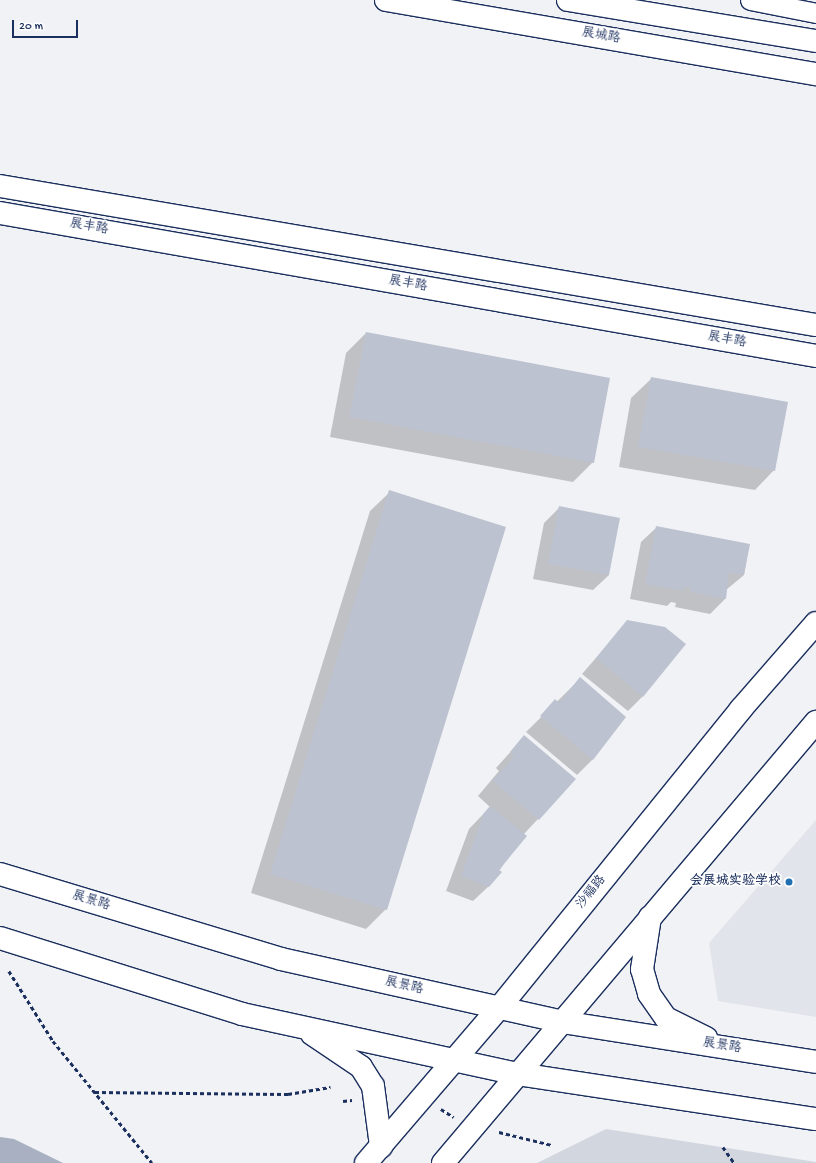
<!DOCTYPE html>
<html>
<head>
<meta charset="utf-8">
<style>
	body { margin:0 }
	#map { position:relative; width:816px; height:1163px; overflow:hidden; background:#f1f2f5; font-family:"Gochi Hand","LXGW WenKai TC",sans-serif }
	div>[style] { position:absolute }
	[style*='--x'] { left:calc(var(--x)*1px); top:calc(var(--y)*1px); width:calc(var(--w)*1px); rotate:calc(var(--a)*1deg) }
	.built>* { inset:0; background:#e1e4ea }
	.green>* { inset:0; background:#d2d6df }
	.water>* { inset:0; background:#a8b0c2 }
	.shadow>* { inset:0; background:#0003 }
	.building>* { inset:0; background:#bcc2d0 }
	.path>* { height:2.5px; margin-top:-1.25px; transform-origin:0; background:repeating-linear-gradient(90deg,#1b2f5e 0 4px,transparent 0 7px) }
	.roads { filter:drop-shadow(1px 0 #1b2f5e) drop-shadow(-1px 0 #1b2f5e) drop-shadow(0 1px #1b2f5e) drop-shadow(0 -1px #1b2f5e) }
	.minor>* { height:19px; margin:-9.5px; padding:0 9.5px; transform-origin:9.5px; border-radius:9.5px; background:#fff }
	.tertiary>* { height:22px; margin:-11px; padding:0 11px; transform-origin:11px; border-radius:11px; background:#fff }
	.secondary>* { height:22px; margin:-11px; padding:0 11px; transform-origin:11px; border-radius:11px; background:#fff }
	.primary>* { height:22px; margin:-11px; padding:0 11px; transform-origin:11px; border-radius:11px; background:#fff }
	.dots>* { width:11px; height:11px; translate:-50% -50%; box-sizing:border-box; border:2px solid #fff; border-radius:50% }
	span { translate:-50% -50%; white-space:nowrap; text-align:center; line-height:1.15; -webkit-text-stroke:3.5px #fff; paint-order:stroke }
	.street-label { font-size:13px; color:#1b2f5e }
	.poi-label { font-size:13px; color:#1b2f5e; font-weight:700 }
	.right { translate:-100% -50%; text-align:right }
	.scale { position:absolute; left:12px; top:20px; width:66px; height:18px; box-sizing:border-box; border:2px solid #1b2f5e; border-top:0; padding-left:5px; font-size:12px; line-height:14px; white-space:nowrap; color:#1b2f5e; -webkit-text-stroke:3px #fff; paint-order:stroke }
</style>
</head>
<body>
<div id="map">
	<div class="built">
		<div style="clip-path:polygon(816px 820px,816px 1017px,718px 1001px,709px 943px)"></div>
	</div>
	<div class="green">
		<div style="clip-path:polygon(606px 1129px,816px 1162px,816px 1163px,537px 1163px)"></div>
	</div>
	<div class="water">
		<div style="clip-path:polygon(0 1137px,14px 1139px,63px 1163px,0 1163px)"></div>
	</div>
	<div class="shadow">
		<div style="clip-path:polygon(366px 333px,593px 462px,573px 482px,330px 437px,346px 353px)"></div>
		<div style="clip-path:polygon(651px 379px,774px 470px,755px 490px,619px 467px,631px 398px)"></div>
		<div style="clip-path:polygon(390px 492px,386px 909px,366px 929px,251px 893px,370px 511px)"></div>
		<div style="clip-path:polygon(559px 508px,609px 575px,593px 590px,533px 579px,544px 523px)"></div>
		<div style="clip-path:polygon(657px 527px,749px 545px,744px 575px,726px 590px,725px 599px,710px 614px,675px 607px,676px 603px,671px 602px,667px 606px,630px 599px,641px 542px)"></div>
		<div style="clip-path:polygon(628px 621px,643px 696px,628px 711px,582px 674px)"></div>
		<div style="clip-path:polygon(580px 679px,625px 717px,592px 760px,577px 775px,526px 732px)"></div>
		<div style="clip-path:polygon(524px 737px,538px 819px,523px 835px,489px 886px,473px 901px,446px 891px,469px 829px,490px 807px,478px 796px,499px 771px,496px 768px)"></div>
	</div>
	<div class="building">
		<div style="clip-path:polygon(366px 332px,610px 378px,594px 463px,349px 417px)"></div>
		<div style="clip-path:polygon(651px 377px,788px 402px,775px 471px,638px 447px)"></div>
		<div style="clip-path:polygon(389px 490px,506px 527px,387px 910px,270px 874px)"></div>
		<div style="clip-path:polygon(559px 506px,620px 518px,609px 575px,548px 564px)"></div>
		<div style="clip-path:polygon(656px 526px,750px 544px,744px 575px,729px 572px,726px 599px,690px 592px,691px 588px,684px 587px,683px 591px,645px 584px)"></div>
		<div style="clip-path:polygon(627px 620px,665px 627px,686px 644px,643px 697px,596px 658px)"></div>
		<div style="clip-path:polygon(580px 677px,626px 717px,593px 760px,540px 716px,555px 699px,559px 703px)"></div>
		<div style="clip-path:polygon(524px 735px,576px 779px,539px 820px,493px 781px,514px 756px,510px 752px)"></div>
		<div style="clip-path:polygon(490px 806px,527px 836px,499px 870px,502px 872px,489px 887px,461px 876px,484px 813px)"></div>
	</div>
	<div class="path">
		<div style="--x:9;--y:971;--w:83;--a:57.8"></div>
		<div style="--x:53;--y:1041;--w:157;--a:50.9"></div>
		<div style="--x:95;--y:1092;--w:193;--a:0.6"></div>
		<div style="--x:288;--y:1094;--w:43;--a:-9.5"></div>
		<div style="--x:343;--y:1101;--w:9;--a:-6"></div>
		<div style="--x:441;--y:1109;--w:15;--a:32"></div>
		<div style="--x:499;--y:1132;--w:55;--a:13.8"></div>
		<div style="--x:723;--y:1147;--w:19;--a:55"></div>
	</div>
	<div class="roads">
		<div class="minor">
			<div style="--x:750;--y:0;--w:67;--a:11.1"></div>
		</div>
		<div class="tertiary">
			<div style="--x:0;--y:186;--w:828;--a:9.67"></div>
			<div style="--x:0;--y:213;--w:828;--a:9.94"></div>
			<div style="--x:366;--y:1163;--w:204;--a:-49.4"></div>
			<div style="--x:499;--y:1008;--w:385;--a:-51"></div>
			<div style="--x:741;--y:709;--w:114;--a:-48.9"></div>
			<div style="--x:443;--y:1163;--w:578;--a:-49.78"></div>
		</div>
		<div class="secondary">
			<div style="--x:0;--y:874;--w:294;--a:16.8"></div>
			<div style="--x:281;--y:959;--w:288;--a:12.6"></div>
			<div style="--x:562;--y:1022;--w:257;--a:8.9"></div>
			<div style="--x:650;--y:917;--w:53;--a:98.7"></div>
			<div style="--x:642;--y:969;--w:26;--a:74"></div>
			<div style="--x:649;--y:994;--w:29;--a:55"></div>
			<div style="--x:666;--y:1018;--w:45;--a:26.6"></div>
			<div style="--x:0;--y:938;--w:254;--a:17.4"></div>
			<div style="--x:242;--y:1014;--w:282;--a:12.3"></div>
			<div style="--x:518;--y:1074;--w:301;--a:8.6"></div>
			<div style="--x:312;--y:1034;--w:59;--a:34"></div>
			<div style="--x:361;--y:1067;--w:22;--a:58"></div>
			<div style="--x:373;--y:1086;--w:61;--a:82.4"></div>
		</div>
		<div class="primary">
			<div style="--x:386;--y:0;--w:436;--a:9.8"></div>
			<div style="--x:568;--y:0;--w:251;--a:9.4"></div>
		</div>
	</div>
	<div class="dots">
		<div style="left:789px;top:882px;background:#1f6fb2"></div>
	</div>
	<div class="street-label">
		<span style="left:601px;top:37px;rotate:10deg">展城路</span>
		<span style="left:89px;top:228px;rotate:10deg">展丰路</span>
		<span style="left:408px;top:285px;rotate:10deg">展丰路</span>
		<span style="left:727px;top:341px;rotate:10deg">展丰路</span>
		<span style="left:592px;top:893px;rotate:-51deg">沙福路</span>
		<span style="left:91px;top:902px;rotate:17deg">展景路</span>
		<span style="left:404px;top:987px;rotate:13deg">展景路</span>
		<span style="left:722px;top:1047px;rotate:9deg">展景路</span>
	</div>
	<div class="poi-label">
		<span class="right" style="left:781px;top:882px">会展城实验学校</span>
	</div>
	<div class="scale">20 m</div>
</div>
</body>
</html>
